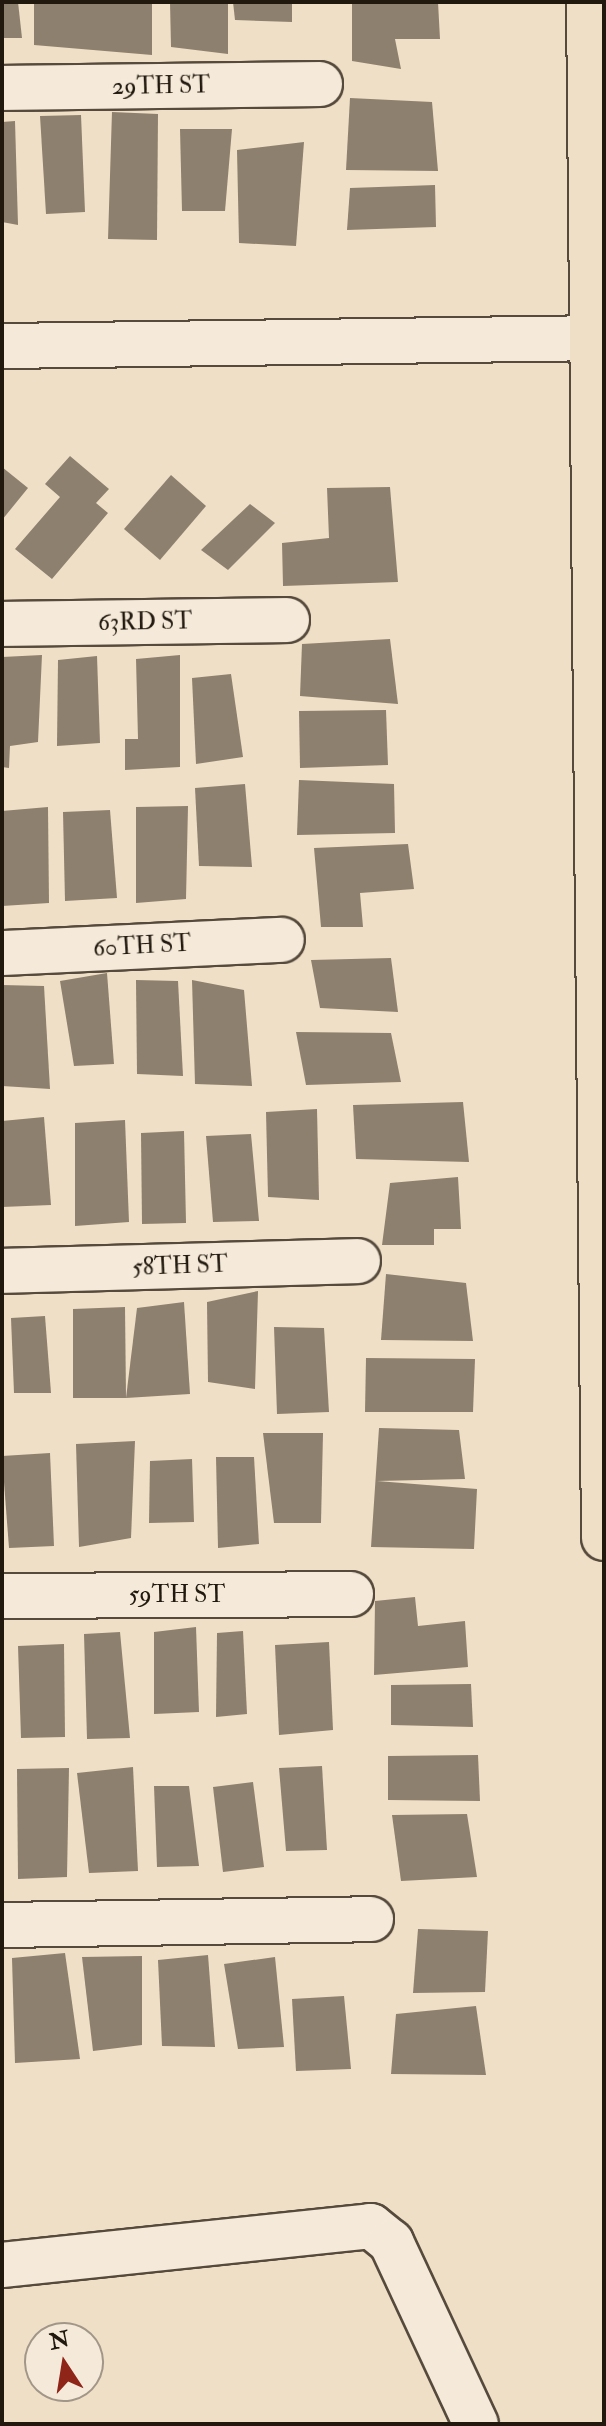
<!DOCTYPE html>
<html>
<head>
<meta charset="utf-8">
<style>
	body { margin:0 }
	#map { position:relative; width:606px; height:2426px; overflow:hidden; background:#efdfc6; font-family:"IM FELL Double Pica",serif }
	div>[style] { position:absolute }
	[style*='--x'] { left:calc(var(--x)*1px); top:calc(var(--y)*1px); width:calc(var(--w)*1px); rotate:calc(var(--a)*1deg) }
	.building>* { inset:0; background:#8d806e }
	.roads { filter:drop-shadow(2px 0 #554a3c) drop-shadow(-2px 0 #554a3c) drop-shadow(0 2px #554a3c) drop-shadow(0 -2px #554a3c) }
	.minor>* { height:44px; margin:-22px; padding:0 22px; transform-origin:22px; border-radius:22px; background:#f5eada }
	.tertiary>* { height:44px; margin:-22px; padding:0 22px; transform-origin:22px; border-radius:22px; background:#f5eada }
	.primary>* { height:44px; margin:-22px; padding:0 22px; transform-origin:22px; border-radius:22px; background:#efdfc6 }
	span { translate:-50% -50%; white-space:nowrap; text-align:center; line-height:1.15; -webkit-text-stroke:8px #f5eada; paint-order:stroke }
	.street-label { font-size:24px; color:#22190e }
	.frame { position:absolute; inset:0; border:4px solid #22190e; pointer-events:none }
	.north { position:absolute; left:24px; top:2322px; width:80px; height:80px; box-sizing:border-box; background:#f5eada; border:2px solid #a19688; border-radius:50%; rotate:348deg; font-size:22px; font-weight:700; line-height:32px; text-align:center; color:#22190e }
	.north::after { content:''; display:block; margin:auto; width:28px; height:36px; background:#8f2418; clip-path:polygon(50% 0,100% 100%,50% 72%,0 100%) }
</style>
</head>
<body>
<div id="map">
	<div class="building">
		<div style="clip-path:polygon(2px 2px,18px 2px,22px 38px,2px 38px)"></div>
		<div style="clip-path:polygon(34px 2px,152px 2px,152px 55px,34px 45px)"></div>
		<div style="clip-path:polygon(170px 2px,228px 2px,228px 54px,171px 47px)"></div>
		<div style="clip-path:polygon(233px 2px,292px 2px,292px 22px,235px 20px)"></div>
		<div style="clip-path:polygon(352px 2px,438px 2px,440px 39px,395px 39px,401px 69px,352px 61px)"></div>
		<div style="clip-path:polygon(350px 98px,432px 102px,438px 171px,346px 170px)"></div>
		<div style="clip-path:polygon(112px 112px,158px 114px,157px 240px,108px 239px)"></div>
		<div style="clip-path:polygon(81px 115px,85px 212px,46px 214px,40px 116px)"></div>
		<div style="clip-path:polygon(15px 121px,18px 225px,2px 222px,2px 122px)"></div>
		<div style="clip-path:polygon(180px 129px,232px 129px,225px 211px,182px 211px)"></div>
		<div style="clip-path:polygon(304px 142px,296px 246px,239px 243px,237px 150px)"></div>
		<div style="clip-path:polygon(435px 185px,436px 227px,347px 230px,350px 188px)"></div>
		<div style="clip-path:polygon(70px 456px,109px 489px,96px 503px,108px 513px,52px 579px,15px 549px,60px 497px,45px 484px)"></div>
		<div style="clip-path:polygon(2px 467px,28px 488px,2px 520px)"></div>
		<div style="clip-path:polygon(171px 475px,206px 506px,160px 560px,124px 529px)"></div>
		<div style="clip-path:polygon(390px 487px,398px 582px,283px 586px,282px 543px,329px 538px,327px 488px)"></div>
		<div style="clip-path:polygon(250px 504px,275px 523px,228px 570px,201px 550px)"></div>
		<div style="clip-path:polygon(390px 639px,398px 704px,300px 696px,302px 644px)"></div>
		<div style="clip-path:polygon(42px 655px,38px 742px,10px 746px,9px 768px,2px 767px,2px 657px)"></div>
		<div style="clip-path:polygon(180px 655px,180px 767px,125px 770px,125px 739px,138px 739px,136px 659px)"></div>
		<div style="clip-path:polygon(97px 656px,100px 743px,57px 746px,58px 660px)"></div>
		<div style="clip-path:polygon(231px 674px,243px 757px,196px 764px,192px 678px)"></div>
		<div style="clip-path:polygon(386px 710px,388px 765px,300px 768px,299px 711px)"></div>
		<div style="clip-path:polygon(299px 780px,394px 784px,395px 833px,297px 835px)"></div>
		<div style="clip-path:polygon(245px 784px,252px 867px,199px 866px,195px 788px)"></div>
		<div style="clip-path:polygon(188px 806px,186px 899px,136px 903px,136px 807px)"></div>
		<div style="clip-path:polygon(48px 807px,49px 903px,2px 906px,2px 811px)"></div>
		<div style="clip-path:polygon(110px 810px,117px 898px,65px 901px,63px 812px)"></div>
		<div style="clip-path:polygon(408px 844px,414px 889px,360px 893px,363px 927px,321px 927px,314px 848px)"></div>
		<div style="clip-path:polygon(391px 958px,398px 1012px,320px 1008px,311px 960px)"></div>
		<div style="clip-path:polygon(107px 973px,114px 1064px,74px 1066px,60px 981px)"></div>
		<div style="clip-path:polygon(136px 980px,178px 981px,183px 1076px,137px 1074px)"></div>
		<div style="clip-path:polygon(192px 980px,244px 990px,252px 1086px,195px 1084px)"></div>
		<div style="clip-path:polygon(2px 985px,44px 986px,50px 1089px,2px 1086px)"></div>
		<div style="clip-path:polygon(296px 1032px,391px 1033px,401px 1082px,306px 1085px)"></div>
		<div style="clip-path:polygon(463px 1102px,469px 1162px,356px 1159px,353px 1105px)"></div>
		<div style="clip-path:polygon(317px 1109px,319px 1200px,268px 1197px,266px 1112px)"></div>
		<div style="clip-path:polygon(44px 1117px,51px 1205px,2px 1207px,2px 1121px)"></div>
		<div style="clip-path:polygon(125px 1120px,129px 1222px,75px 1226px,75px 1123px)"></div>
		<div style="clip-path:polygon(184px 1131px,186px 1223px,142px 1224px,141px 1133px)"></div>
		<div style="clip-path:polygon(251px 1134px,259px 1221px,213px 1222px,206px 1136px)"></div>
		<div style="clip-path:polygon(458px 1177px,461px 1229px,434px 1229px,434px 1245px,382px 1245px,390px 1183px)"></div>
		<div style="clip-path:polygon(386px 1274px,466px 1283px,473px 1341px,381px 1340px)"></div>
		<div style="clip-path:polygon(258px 1291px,255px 1389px,208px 1382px,207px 1302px)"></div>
		<div style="clip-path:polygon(184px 1302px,190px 1394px,126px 1398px,137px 1308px)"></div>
		<div style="clip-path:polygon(125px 1307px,126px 1398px,73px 1398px,73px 1309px)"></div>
		<div style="clip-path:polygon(45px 1316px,51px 1393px,14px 1393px,11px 1318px)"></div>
		<div style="clip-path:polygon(274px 1327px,324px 1328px,329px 1412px,277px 1414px)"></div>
		<div style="clip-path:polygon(366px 1358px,475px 1359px,473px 1412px,365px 1412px)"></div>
		<div style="clip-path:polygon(379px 1428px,459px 1430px,465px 1479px,377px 1481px,477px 1489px,474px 1549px,371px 1547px)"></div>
		<div style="clip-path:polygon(263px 1433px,323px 1433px,321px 1523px,274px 1523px)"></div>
		<div style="clip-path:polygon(135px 1441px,131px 1538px,79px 1547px,76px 1444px)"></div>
		<div style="clip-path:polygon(50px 1453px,54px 1546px,9px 1548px,2px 1456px)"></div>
		<div style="clip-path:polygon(216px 1457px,254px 1457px,259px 1544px,218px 1548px)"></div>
		<div style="clip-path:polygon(192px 1459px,194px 1522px,149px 1523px,150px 1461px)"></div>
		<div style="clip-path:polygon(415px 1597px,418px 1626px,465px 1621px,468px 1667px,374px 1675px,375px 1601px)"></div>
		<div style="clip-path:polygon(196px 1627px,199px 1712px,154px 1714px,154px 1632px)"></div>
		<div style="clip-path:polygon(243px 1631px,247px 1714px,216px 1717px,217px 1633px)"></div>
		<div style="clip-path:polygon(120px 1632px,130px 1738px,87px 1739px,84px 1634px)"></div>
		<div style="clip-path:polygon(329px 1642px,333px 1730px,279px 1735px,275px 1645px)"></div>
		<div style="clip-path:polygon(64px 1644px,65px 1737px,21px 1738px,18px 1646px)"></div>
		<div style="clip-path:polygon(471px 1684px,473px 1727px,391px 1725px,391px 1685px)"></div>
		<div style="clip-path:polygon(478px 1755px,480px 1801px,388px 1800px,388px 1756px)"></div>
		<div style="clip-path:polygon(322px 1766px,327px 1850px,286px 1851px,279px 1768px)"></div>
		<div style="clip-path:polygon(133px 1767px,138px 1871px,89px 1873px,77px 1773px)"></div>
		<div style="clip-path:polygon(69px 1768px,67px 1877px,18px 1879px,17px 1769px)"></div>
		<div style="clip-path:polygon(253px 1782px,264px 1867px,223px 1872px,213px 1787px)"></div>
		<div style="clip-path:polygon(154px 1786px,189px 1786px,199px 1866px,157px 1867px)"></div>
		<div style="clip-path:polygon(467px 1814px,477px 1877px,401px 1881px,392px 1815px)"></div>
		<div style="clip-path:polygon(418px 1929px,488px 1931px,485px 1992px,413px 1993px)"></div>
		<div style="clip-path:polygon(65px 1953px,80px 2059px,15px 2063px,12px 1958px)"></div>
		<div style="clip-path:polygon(208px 1955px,215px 2047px,162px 2046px,158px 1960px)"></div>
		<div style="clip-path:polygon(142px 1956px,142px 2045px,93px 2051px,82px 1957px)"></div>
		<div style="clip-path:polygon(275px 1957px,284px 2047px,238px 2049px,224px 1964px)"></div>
		<div style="clip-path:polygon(344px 1996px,351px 2069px,296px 2071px,292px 1999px)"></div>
		<div style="clip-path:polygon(476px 2006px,486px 2075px,391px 2074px,396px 2014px)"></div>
	</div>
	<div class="roads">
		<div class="minor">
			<div style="--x:2;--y:88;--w:318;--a:-0.7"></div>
			<div style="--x:2;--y:624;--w:285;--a:-0.8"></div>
			<div style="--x:2;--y:953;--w:280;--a:-2.7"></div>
			<div style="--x:2;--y:1271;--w:356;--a:-1.6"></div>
			<div style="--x:2;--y:1596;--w:349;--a:-0.3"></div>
			<div style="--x:2;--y:1925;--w:369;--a:-0.9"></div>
			<div style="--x:2;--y:2265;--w:371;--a:-6"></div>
			<div style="--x:371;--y:2226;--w:26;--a:39"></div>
			<div style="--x:391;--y:2242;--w:201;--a:65"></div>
		</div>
		<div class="tertiary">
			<div style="--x:2;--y:346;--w:602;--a:-0.76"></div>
		</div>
		<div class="primary">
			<div style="--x:589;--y:2;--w:1536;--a:89.44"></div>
		</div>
	</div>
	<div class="street-label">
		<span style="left:161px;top:86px;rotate:-1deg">29TH ST</span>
		<span style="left:145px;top:622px;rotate:-1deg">63RD ST</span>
		<span style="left:142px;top:946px;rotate:-3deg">60TH ST</span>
		<span style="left:180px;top:1266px;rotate:-2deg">58TH ST</span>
		<span style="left:177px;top:1595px">59TH ST</span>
	</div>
	<div class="frame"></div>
	<div class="north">N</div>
</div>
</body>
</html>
